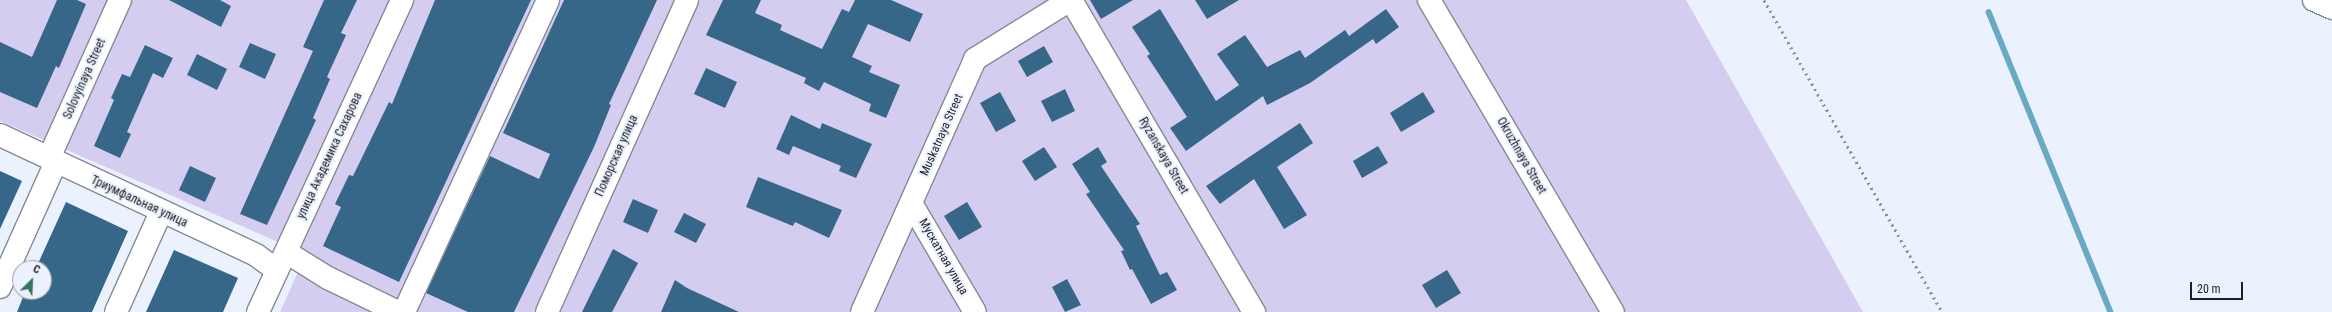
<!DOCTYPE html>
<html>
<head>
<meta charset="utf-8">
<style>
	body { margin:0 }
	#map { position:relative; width:2332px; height:312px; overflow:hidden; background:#ebf2fd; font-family:"Roboto Condensed",sans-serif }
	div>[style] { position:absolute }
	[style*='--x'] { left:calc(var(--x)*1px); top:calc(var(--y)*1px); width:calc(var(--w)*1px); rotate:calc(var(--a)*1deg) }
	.green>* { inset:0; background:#d5cdef }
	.stream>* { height:5.5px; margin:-2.75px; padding:0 2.75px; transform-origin:2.75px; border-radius:2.75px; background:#68aac2 }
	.building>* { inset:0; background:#366688 }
	.roads { filter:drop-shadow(1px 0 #848a94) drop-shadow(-1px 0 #848a94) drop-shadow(0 1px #848a94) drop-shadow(0 -1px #848a94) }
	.minor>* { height:22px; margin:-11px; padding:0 11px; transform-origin:11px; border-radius:11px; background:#fff }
	.rail>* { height:3px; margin-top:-1.5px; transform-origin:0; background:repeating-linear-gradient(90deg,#8b8f97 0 2px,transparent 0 6px) }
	span { translate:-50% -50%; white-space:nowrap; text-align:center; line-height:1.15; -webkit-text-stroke:4px #ebf2fd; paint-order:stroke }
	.street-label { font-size:12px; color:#1d1f23 }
	.north { position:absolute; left:12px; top:260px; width:40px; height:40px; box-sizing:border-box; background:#ebf2fd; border:1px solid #999ea6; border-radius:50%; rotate:24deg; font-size:11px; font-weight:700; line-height:16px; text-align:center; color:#1d1f23 }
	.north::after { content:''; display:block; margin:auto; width:14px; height:18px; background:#36725d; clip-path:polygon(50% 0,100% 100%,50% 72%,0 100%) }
	.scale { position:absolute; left:2190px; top:282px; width:53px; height:18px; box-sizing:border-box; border:2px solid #1d1f23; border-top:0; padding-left:5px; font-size:12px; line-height:14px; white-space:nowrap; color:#1d1f23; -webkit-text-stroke:3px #ebf2fd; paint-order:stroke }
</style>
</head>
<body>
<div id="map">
	<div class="green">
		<div style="clip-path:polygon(0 0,1686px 0,1863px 312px,280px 312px,306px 254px,0 121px)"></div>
	</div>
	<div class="stream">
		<div style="--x:1989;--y:12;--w:324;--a:67.9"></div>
	</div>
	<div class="building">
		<div style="clip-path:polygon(57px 0,77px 0,86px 4px,59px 68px,56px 66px,37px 108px,0 92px,0 42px,32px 57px)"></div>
		<div style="clip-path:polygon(169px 0,220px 0,231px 6px,221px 27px)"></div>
		<div style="clip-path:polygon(324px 0,357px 0,341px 33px,346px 35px,327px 77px,330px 79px,313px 118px,316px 120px,267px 225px,240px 214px,313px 51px,303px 47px)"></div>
		<div style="clip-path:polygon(435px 0,531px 0,399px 282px,323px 246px,341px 207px,335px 204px,349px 175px,353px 176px,389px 102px,392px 104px)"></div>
		<div style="clip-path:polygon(564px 0,657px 0,609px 104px,611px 105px,594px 147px,514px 312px,468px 312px,426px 293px,490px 156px,539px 179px,550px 154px,503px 133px)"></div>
		<div style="clip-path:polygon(723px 0,761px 0,755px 13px,782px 25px,780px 30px,822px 49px,842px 9px,849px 12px,855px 0,891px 0,923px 14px,910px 42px,868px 24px,852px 57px,872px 66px,869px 72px,900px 85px,886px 118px,869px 111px,871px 104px,824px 82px,819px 91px,804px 83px,806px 78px,706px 35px)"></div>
		<div style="clip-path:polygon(1090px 0,1133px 0,1101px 19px)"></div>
		<div style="clip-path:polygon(1195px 0,1239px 0,1207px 19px)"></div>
		<div style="clip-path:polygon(1160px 9px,1216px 101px,1239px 85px,1217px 54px,1245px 35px,1267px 67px,1300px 50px,1305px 58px,1345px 30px,1349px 36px,1386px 9px,1399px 27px,1376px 44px,1373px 39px,1310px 83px,1273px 102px,1267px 105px,1263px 96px,1186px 151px,1170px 128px,1187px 117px,1147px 56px,1150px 54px,1132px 27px)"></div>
		<div style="clip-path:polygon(250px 43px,276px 54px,265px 79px,239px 67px)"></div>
		<div style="clip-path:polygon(145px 45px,173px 58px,163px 78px,153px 73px,127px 132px,131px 134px,120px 158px,94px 146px,114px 100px,111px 98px,122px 74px,130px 77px)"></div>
		<div style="clip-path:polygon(1044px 46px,1053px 62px,1027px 77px,1018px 61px)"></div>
		<div style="clip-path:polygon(197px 54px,227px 69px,217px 90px,187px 75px)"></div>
		<div style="clip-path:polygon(706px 68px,737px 82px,725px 108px,694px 94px)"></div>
		<div style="clip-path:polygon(1065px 89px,1075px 111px,1052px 122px,1041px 101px)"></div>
		<div style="clip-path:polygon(1000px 92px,1016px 121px,996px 132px,980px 103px)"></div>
		<div style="clip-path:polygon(1423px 92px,1435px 112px,1401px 132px,1390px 113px)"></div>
		<div style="clip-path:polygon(791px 115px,820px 129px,822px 123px,872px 144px,856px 178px,839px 171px,841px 166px,793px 146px,789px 155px,776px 149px)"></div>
		<div style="clip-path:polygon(1300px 123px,1313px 143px,1277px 167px,1307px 215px,1284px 229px,1254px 179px,1220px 204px,1206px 186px)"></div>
		<div style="clip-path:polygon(1378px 146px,1388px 163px,1362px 178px,1353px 161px)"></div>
		<div style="clip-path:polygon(1044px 147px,1057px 167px,1035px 181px,1022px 161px)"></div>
		<div style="clip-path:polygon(1098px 147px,1107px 162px,1101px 166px,1140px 224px,1136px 226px,1160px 275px,1167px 272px,1177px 290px,1151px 304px,1132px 269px,1130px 270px,1121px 251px,1124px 250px,1086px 194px,1090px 192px,1072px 164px)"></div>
		<div style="clip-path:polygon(190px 166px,216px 178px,205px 202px,179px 190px)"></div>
		<div style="clip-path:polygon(0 171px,22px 181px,0 229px)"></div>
		<div style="clip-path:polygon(758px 177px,842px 210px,829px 238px,795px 222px,793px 226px,746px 207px)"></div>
		<div style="clip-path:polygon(633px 199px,658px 210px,648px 233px,623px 222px)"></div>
		<div style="clip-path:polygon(66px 202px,128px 231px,92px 312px,17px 312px,25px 292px,44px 292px,44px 268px,36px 268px)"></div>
		<div style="clip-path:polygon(967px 202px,982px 227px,959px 240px,944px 216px)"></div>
		<div style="clip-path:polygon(684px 213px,706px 224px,696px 243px,674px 232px)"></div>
		<div style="clip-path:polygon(613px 249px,638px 263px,612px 312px,582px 312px)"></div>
		<div style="clip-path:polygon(174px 250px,238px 278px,223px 312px,146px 312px)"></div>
		<div style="clip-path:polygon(1447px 270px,1461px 293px,1436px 308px,1422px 285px)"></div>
		<div style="clip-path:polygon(1067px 279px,1081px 305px,1065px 312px,1052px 287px)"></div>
		<div style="clip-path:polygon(675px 280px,687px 288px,739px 312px,661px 312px)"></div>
	</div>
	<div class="roads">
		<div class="minor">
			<div style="--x:1071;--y:0;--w:362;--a:59.6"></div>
			<div style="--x:1429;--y:0;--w:362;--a:59.5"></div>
			<div style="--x:2314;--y:0;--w:20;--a:24"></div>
			<div style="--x:0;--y:135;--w:283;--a:25.1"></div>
			<div style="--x:256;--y:255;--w:26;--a:36"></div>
			<div style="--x:49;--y:158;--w:173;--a:-65.8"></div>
			<div style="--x:911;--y:203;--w:126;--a:59.6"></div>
			<div style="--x:286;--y:252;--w:49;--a:31.8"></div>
			<div style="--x:328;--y:278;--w:78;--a:25.9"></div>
			<div style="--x:0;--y:287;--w:137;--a:-65.9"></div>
			<div style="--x:116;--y:312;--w:110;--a:-65.8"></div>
			<div style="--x:258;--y:312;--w:344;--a:-65.2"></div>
			<div style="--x:404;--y:312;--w:344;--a:-65.2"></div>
			<div style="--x:547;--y:312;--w:342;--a:-65.8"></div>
			<div style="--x:862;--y:312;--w:277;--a:-65.9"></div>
			<div style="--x:975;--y:59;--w:112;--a:-31.8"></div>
		</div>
	</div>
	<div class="rail">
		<div style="--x:1764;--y:0;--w:359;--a:60.3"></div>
	</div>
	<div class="street-label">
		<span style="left:85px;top:79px;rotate:-66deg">Solovyinaya Street</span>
		<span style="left:942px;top:135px;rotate:-66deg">Muskatnaya Street</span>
		<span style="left:330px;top:156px;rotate:-65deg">улица Академика Сахарова</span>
		<span style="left:617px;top:156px;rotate:-66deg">Поморская улица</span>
		<span style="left:1163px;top:156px;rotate:60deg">Ryzanskaya Street</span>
		<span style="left:1521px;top:156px;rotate:60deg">Okruzhnaya Street</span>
		<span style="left:139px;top:202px;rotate:25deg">Триумфальная улица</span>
		<span style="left:943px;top:257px;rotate:60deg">Мускатная улица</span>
	</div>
	<div class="north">С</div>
	<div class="scale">20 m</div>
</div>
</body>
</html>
